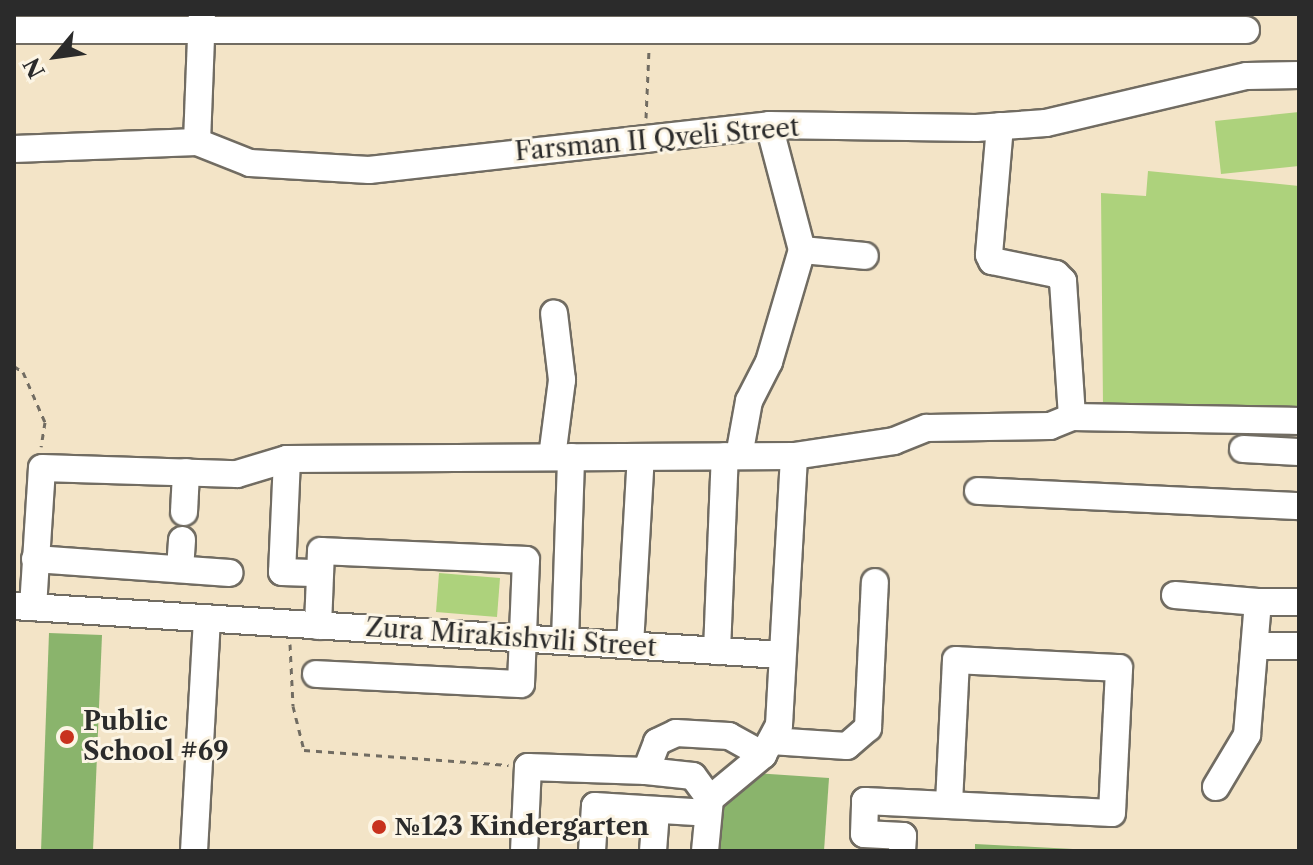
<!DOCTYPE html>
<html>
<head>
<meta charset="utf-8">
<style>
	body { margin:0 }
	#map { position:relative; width:1313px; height:865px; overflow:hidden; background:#f3e4c7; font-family:"Libre Caslon Text",serif }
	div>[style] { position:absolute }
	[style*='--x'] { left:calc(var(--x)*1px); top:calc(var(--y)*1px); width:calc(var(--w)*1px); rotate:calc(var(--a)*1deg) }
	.green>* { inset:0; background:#add27c }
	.forest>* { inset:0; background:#8ab46c }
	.path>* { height:3px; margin-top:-1.5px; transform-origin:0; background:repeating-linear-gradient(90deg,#716c62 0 6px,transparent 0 12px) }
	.roads { filter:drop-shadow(2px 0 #716c62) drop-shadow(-2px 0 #716c62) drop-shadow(0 2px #716c62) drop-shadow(0 -2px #716c62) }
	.minor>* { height:26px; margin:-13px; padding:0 13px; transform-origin:13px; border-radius:13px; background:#fff }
	.dots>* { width:22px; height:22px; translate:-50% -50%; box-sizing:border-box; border:4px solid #fcf5e5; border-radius:50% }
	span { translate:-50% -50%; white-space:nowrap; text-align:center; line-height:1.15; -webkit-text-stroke:6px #fcf5e5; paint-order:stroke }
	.street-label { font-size:26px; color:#2b2b2b }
	.poi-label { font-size:26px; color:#2b2b2b; font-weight:700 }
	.left { translate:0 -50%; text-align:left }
	.frame { position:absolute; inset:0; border:16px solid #2b2b2b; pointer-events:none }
	.north { position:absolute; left:16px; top:16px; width:80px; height:80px; -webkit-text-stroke:6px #fcf5e5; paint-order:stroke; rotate:241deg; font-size:22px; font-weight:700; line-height:32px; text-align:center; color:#2b2b2b }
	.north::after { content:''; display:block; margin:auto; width:28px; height:36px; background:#2b2b2b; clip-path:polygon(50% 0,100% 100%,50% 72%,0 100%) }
</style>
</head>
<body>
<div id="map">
	<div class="green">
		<div style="clip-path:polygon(1299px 112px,1299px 166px,1221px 174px,1215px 121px)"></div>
		<div style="clip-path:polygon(1148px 171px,1299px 186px,1299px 411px,1103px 406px,1101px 193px,1146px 196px)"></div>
		<div style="clip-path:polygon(439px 573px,500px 578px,497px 617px,436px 612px)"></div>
	</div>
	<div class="forest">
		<div style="clip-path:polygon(49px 633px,102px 635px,93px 851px,41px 851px)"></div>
		<div style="clip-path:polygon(756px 773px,829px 778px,824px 851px,717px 851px,721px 796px)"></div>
		<div style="clip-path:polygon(975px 844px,1111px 851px,975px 851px)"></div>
	</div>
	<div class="path">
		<div style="--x:646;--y:118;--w:68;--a:-87.5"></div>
		<div style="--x:14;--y:366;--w:11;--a:34"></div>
		<div style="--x:23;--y:372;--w:55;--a:66.3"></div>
		<div style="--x:45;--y:422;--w:25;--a:99"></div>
		<div style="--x:290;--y:644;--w:62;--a:87.2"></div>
		<div style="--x:293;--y:706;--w:45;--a:76"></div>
		<div style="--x:304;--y:750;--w:205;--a:4.2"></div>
	</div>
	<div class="roads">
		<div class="minor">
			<div style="--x:14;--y:30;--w:1232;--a:0"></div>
			<div style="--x:1000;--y:126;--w:129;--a:94.9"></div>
			<div style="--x:989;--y:255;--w:7;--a:63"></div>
			<div style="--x:992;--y:261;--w:65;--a:11.5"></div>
			<div style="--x:1056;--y:274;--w:10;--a:45"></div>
			<div style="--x:1063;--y:281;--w:136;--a:86.2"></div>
			<div style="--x:197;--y:142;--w:128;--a:-87.8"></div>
			<div style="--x:14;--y:149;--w:183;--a:-2.2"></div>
			<div style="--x:197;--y:142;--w:57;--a:21.6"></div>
			<div style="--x:250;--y:163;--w:119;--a:3.4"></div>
			<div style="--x:369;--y:170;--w:403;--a:-6.4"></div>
			<div style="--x:769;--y:125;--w:207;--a:0.8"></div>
			<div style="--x:976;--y:128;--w:70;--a:-4.1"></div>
			<div style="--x:1046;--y:123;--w:206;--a:-13.2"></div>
			<div style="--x:1247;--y:76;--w:52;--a:-1.1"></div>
			<div style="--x:802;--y:250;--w:63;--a:5.4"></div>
			<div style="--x:1243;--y:449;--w:56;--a:3.1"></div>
			<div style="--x:739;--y:456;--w:56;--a:-79.7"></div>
			<div style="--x:749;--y:401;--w:44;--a:-62.9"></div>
			<div style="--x:769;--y:362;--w:117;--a:-73.6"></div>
			<div style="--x:802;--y:250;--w:129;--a:-104.8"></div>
			<div style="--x:552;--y:457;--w:78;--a:-82.6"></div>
			<div style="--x:562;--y:380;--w:67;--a:-96.8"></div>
			<div style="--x:287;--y:459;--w:113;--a:92.5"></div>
			<div style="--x:282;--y:572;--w:38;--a:2"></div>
			<div style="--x:978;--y:491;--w:321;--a:2.7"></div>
			<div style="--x:184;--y:512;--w:40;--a:-87.1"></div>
			<div style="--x:35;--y:559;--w:195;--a:4.1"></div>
			<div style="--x:180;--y:569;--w:29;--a:-86"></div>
			<div style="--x:1175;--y:595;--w:83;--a:4.8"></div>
			<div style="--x:14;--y:606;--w:770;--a:3.65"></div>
			<div style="--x:33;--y:607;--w:139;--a:-86.3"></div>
			<div style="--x:42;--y:468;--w:195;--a:1.8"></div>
			<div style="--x:237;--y:474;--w:52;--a:-16.7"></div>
			<div style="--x:287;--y:459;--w:507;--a:-0.34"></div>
			<div style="--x:794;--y:456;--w:101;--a:-8.5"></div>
			<div style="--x:894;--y:441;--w:35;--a:-22"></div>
			<div style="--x:927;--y:428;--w:123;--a:-0.9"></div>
			<div style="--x:1050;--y:426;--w:24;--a:-22"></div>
			<div style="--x:1072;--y:417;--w:227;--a:1"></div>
			<div style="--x:565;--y:641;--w:184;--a:-88.1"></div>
			<div style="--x:630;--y:645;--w:188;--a:-86.7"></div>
			<div style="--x:1257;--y:646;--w:42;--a:0"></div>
			<div style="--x:717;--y:651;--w:195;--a:-87.7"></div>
			<div style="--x:316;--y:674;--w:205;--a:2.8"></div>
			<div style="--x:521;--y:684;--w:124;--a:-87.7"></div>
			<div style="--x:526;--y:560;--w:205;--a:-177.5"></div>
			<div style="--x:321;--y:551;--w:75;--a:92.3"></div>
			<div style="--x:771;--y:741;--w:76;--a:3.8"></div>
			<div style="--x:847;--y:746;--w:28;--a:-41"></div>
			<div style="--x:868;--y:728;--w:146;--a:-87.3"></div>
			<div style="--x:646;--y:771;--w:47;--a:6.1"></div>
			<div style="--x:693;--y:776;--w:29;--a:54"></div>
			<div style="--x:1216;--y:787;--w:61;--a:-59.2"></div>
			<div style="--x:1247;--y:735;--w:133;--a:-85.3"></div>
			<div style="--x:1258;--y:602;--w:41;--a:0"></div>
			<div style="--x:194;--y:851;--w:233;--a:-86.8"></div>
			<div style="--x:524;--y:851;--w:84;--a:-87.3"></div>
			<div style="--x:528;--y:767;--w:118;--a:1.9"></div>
			<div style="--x:646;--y:771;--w:31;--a:-69"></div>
			<div style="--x:657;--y:742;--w:21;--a:-25"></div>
			<div style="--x:676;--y:733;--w:53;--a:3.2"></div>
			<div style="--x:729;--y:736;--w:39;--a:29"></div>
			<div style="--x:592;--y:851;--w:45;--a:-86.2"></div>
			<div style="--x:595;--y:806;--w:113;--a:3.5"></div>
			<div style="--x:653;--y:851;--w:40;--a:-85.7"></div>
			<div style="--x:705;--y:851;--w:52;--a:-84.5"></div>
			<div style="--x:710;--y:799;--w:69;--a:-39.7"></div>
			<div style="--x:763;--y:755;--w:34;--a:-62"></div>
			<div style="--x:779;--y:725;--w:269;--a:-86.8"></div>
			<div style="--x:902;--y:851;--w:15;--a:-86"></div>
			<div style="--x:903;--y:836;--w:39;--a:-177"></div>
			<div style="--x:864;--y:834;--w:33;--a:-88"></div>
			<div style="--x:865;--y:801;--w:247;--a:2.8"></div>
			<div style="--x:1112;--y:813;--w:145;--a:-87.2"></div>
			<div style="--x:1119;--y:668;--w:163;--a:-177.2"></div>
			<div style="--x:956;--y:660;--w:145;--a:92.8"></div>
		</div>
	</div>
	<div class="dots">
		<div style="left:67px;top:737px;background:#c8321e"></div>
		<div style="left:379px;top:827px;background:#c8321e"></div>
	</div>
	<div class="street-label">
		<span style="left:657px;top:140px;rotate:-5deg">Farsman II Qveli Street</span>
		<span style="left:511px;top:638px;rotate:4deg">Zura Mirakishvili Street</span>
	</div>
	<div class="poi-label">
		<span class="left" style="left:83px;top:737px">Public<br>School #69</span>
		<span class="left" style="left:395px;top:827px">№123 Kindergarten</span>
	</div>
	<div class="frame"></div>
	<div class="north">N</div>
</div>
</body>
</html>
